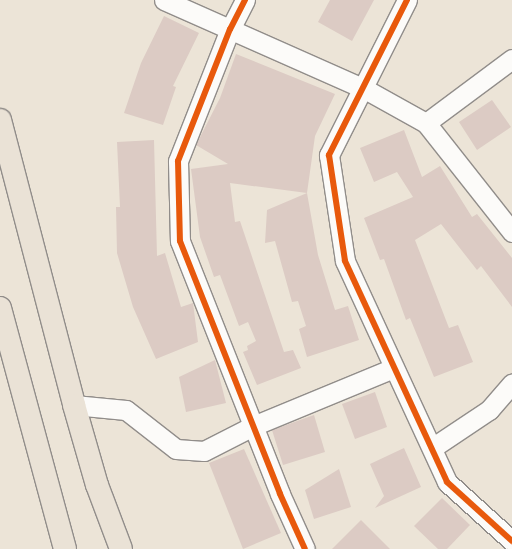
<!DOCTYPE html>
<html>
<head>
<meta charset="utf-8">
<style>
	body { margin:0 }
	#map { position:relative; width:512px; height:549px; overflow:hidden; background:#ece4d7; font-family:Sriracha,sans-serif }
	div>[style] { position:absolute }
	[style*='--x'] { left:calc(var(--x)*1px); top:calc(var(--y)*1px); width:calc(var(--w)*1px); rotate:calc(var(--a)*1deg) }
	.building>* { inset:0; background:#dccbc4 }
	.roads { filter:drop-shadow(1px 0 #918d8a) drop-shadow(-1px 0 #918d8a) drop-shadow(0 1px #918d8a) drop-shadow(0 -1px #918d8a) }
	.minor>* { height:19px; margin:-9.5px; padding:0 9.5px; transform-origin:9.5px; border-radius:9.5px; background:#fcfbf9 }
	.major>* { height:22px; margin:-11px; padding:0 11px; transform-origin:11px; border-radius:11px; background:#eae2d6 }
	.cycleway>* { height:6px; margin:-3px; padding:0 3px; transform-origin:3px; border-radius:3px; background:#e8590c }
	span { translate:-50% -50%; white-space:nowrap; text-align:center; line-height:1.15; -webkit-text-stroke:3px #fbf7ec; paint-order:stroke }
</style>
</head>
<body>
<div id="map">
	<div class="building">
		<div style="clip-path:polygon(330px 0,374px 0,352px 41px,318px 22px)"></div>
		<div style="clip-path:polygon(164px 16px,199px 33px,173px 86px,176px 87px,163px 125px,124px 113px,141px 63px)"></div>
		<div style="clip-path:polygon(236px 54px,335px 94px,315px 136px,307px 193px,230px 183px,235px 222px,240px 221px,284px 352px,293px 350px,301px 368px,257px 385px,243px 352px,248px 350px,247px 346px,256px 341px,248px 322px,239px 326px,220px 275px,214px 277px,200px 237px,191px 169px,228px 164px,196px 145px,220px 98px)"></div>
		<div style="clip-path:polygon(492px 100px,511px 127px,477px 150px,459px 122px)"></div>
		<div style="clip-path:polygon(404px 130px,422px 177px,440px 166px,472px 217px,477px 214px,512px 258px,512px 307px,481px 266px,477px 270px,441px 224px,415px 240px,449px 328px,458px 325px,473px 362px,434px 377px,410px 318px,406px 320px,384px 259px,380px 260px,364px 218px,413px 197px,397px 172px,374px 182px,360px 148px)"></div>
		<div style="clip-path:polygon(154px 140px,157px 256px,165px 253px,181px 307px,193px 303px,198px 342px,156px 359px,133px 307px,117px 253px,116px 207px,120px 207px,117px 142px)"></div>
		<div style="clip-path:polygon(307px 193px,318px 255px,335px 310px,348px 306px,359px 340px,307px 357px,299px 329px,306px 326px,298px 301px,292px 302px,275px 241px,265px 243px,267px 210px)"></div>
		<div style="clip-path:polygon(215px 360px,226px 403px,186px 412px,179px 377px)"></div>
		<div style="clip-path:polygon(375px 392px,387px 427px,355px 439px,342px 404px)"></div>
		<div style="clip-path:polygon(314px 415px,325px 452px,283px 465px,272px 430px)"></div>
		<div style="clip-path:polygon(404px 448px,421px 487px,375px 508px,384px 496px,370px 464px)"></div>
		<div style="clip-path:polygon(244px 449px,281px 533px,243px 549px,209px 463px)"></div>
		<div style="clip-path:polygon(339px 469px,351px 507px,314px 519px,305px 490px)"></div>
		<div style="clip-path:polygon(442px 498px,470px 525px,447px 549px,438px 549px,414px 526px)"></div>
		<div style="clip-path:polygon(361px 520px,390px 549px,332px 549px)"></div>
	</div>
	<div class="roads">
		<div class="minor">
			<div style="--x:164;--y:0;--w:218;--a:23.9"></div>
			<div style="--x:363;--y:88;--w:72;--a:29.1"></div>
			<div style="--x:426;--y:123;--w:139;--a:51.7"></div>
			<div style="--x:245;--y:0;--w:33;--a:117"></div>
			<div style="--x:230;--y:29;--w:142;--a:111.5"></div>
			<div style="--x:178;--y:161;--w:80;--a:88.6"></div>
			<div style="--x:180;--y:241;--w:272;--a:68.4"></div>
			<div style="--x:280;--y:494;--w:60;--a:65.6"></div>
			<div style="--x:407;--y:0;--w:174;--a:116.7"></div>
			<div style="--x:329;--y:155;--w:107;--a:81.4"></div>
			<div style="--x:345;--y:261;--w:243;--a:65.2"></div>
			<div style="--x:447;--y:482;--w:88;--a:42.2"></div>
			<div style="--x:426;--y:123;--w:107;--a:-36.7"></div>
			<div style="--x:74;--y:405;--w:52;--a:5.5"></div>
			<div style="--x:126;--y:410;--w:63;--a:38"></div>
			<div style="--x:176;--y:449;--w:28;--a:4"></div>
			<div style="--x:204;--y:451;--w:55;--a:-27"></div>
			<div style="--x:253;--y:426;--w:152;--a:-22.4"></div>
			<div style="--x:432;--y:448;--w:69;--a:-33.7"></div>
			<div style="--x:489;--y:410;--w:35;--a:-49"></div>
		</div>
		<div class="major">
			<div style="--x:0;--y:120;--w:294;--a:75.4"></div>
			<div style="--x:74;--y:405;--w:83;--a:74"></div>
			<div style="--x:97;--y:485;--w:68;--a:69.4"></div>
			<div style="--x:0;--y:308;--w:250;--a:74.9"></div>
		</div>
	</div>
	<div class="cycleway">
		<div style="--x:245;--y:0;--w:33;--a:117"></div>
		<div style="--x:230;--y:29;--w:142;--a:111.5"></div>
		<div style="--x:178;--y:161;--w:80;--a:88.6"></div>
		<div style="--x:180;--y:241;--w:272;--a:68.4"></div>
		<div style="--x:280;--y:494;--w:60;--a:65.6"></div>
		<div style="--x:407;--y:0;--w:174;--a:116.7"></div>
		<div style="--x:329;--y:155;--w:107;--a:81.4"></div>
		<div style="--x:345;--y:261;--w:243;--a:65.2"></div>
		<div style="--x:447;--y:482;--w:88;--a:42.2"></div>
	</div>
</div>
</body>
</html>
